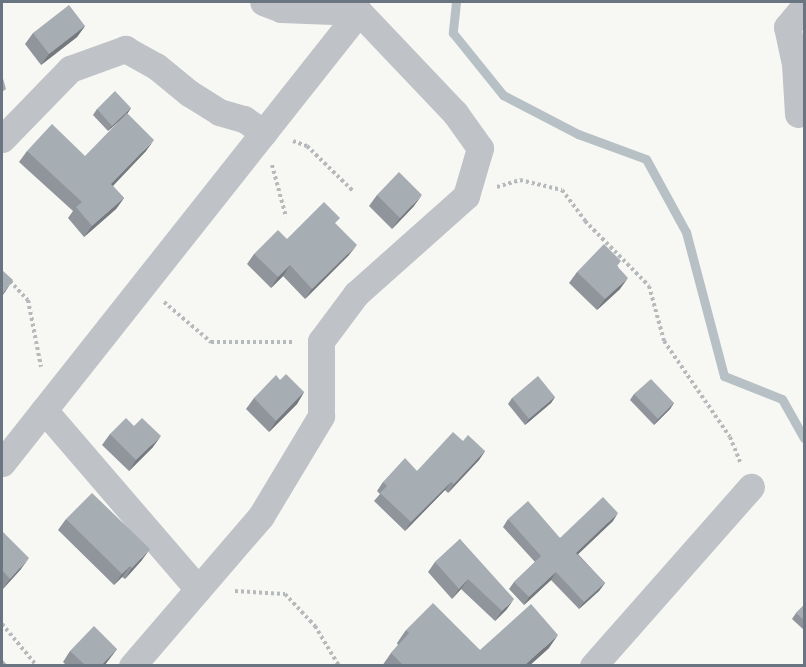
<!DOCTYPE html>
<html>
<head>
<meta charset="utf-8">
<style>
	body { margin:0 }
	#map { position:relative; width:806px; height:667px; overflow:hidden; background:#f7f7f4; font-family:"Golos Text",sans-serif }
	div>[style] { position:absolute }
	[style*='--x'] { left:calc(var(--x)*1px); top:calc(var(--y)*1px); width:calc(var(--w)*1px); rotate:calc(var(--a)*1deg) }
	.stream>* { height:9px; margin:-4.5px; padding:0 4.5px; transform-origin:4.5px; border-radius:4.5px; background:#b7c1c5 }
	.path>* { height:4px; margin-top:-2px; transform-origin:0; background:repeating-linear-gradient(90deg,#b7babc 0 3px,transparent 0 6px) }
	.street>* { height:27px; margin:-13.5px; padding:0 13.5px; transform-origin:13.5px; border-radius:13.5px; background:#bfc2c6 }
	.wall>* { inset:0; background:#8f959a }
	.shaded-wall>* { inset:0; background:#74797d }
	.building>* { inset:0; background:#a6adb3 }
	span { translate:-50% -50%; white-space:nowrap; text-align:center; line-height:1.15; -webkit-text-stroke:6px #fff; paint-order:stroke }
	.frame { position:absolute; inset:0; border:3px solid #697682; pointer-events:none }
</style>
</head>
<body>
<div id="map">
	<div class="stream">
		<div style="--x:456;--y:2;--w:31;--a:96"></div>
		<div style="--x:453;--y:33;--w:80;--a:51.1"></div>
		<div style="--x:503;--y:95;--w:85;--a:27.5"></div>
		<div style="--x:578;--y:134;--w:72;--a:20.2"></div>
		<div style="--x:646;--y:159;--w:83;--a:61.3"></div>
		<div style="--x:686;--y:232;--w:149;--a:75.2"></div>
		<div style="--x:724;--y:376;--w:62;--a:21.6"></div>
		<div style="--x:782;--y:399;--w:45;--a:60.6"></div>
	</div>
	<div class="path">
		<div style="--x:293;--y:141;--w:15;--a:20"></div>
		<div style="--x:307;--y:146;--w:66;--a:44.4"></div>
		<div style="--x:272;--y:165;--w:54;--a:74.9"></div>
		<div style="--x:497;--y:187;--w:24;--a:-17"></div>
		<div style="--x:520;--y:180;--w:43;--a:13.4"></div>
		<div style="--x:562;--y:190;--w:39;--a:53"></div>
		<div style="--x:585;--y:221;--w:91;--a:45.4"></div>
		<div style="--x:649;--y:286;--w:57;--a:74.7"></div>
		<div style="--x:664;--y:341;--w:116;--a:55.5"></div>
		<div style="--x:730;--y:437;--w:27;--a:68"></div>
		<div style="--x:10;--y:281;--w:26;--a:47"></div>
		<div style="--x:28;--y:300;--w:68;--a:79"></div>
		<div style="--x:164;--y:302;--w:62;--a:40.4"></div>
		<div style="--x:211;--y:342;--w:83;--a:0"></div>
		<div style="--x:235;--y:591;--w:50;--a:3.4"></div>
		<div style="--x:285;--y:594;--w:44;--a:46.8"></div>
		<div style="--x:315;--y:626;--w:47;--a:59"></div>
		<div style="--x:2;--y:624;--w:55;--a:50.2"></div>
	</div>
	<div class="street">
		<div style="--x:798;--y:114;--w:50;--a:-93.4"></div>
		<div style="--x:795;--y:64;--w:38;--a:-102"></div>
		<div style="--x:787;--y:27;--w:26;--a:-50"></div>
		<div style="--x:2;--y:139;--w:98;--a:-45.8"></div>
		<div style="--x:70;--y:69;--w:59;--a:-20"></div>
		<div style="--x:125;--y:49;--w:35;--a:29"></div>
		<div style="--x:156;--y:66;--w:43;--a:39.3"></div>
		<div style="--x:189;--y:93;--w:36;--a:32"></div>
		<div style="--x:219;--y:112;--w:26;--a:16"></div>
		<div style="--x:244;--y:119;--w:24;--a:35"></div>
		<div style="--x:44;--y:410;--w:236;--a:49.3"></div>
		<div style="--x:2;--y:463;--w:575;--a:-51.64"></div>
		<div style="--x:132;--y:666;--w:198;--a:-49.3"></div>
		<div style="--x:261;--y:516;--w:117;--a:-59"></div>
		<div style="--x:321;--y:416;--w:75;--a:-90"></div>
		<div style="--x:321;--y:341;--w:59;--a:-53.3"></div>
		<div style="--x:356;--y:294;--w:147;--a:-41.7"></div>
		<div style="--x:466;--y:196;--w:50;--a:-73.7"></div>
		<div style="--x:480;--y:148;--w:43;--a:-125.5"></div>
		<div style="--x:455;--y:113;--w:139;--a:-133.5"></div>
		<div style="--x:359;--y:12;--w:78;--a:-177.8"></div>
		<div style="--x:281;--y:9;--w:19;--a:-159"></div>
		<div style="--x:593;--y:666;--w:239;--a:-48.6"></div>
	</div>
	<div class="wall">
		<div style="clip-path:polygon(85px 26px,77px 37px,41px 65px,25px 44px,33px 33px)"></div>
		<div style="clip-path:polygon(131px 108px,127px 114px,108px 131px,93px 115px,97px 109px)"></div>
		<div style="clip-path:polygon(27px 151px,85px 156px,146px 151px,113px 186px,124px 198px,116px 209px,84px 237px,68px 218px,73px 211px,19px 162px)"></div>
		<div style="clip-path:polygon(377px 195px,414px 206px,392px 229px,369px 206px)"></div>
		<div style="clip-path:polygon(336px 224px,349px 255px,305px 299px,283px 276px,271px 288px,247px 264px,254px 254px,287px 239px)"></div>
		<div style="clip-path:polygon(618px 266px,620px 289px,597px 310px,569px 283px,577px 272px)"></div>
		<div style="clip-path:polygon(280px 380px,304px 392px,297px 404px,269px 432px,246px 409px,254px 398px)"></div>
		<div style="clip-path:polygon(634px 394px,674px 403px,670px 409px,654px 425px,630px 400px)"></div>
		<div style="clip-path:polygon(555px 397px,551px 403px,525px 425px,508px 404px,512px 398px)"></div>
		<div style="clip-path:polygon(134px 426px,153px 447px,129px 471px,102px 445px,110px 434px)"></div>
		<div style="clip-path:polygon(463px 441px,485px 451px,479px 460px,448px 493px,445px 490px,405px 531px,374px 501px,380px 494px,377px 491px,383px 482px,417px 471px)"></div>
		<div style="clip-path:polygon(66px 519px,142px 560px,125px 579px,122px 577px,114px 585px,58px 530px)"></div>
		<div style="clip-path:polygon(508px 519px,560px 538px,613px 521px,578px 554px,605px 583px,599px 591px,579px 609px,551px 580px,524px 605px,509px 589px,514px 582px,535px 562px,503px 527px)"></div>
		<div style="clip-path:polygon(2px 533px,21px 569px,2px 590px)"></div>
		<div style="clip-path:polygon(460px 539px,507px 609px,495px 621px,461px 589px,452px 599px,428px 572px,435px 562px)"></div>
		<div style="clip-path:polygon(804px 605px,804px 630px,792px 619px,796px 613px)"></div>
		<div style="clip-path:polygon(406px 630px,480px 650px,549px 648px,529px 666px,382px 666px,391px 653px,398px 645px,397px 643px)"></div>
		<div style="clip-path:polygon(117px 649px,104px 666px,67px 666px,63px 662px,70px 651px)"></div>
	</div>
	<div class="shaded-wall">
		<div style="clip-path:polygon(85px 26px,77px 37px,41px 65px,49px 54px)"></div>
		<div style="clip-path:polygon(131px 108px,127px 114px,108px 131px,112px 126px)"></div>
		<div style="clip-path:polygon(154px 140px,146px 151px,104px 195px,111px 184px)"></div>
		<div style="clip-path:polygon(422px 195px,414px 206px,392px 229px,400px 218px)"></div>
		<div style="clip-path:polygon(124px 198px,116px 209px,84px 237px,92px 226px)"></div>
		<div style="clip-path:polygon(357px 245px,349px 255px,305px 299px,312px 289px)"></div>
		<div style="clip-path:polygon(290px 265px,283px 276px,271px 288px,278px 277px)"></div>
		<div style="clip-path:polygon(628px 278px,620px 289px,597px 310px,605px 299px)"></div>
		<div style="clip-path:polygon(13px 280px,5px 292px,2px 296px,2px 294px)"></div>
		<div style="clip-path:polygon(304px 392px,297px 404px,269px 432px,276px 421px)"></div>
		<div style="clip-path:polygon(555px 397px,551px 403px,525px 425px,529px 419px)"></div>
		<div style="clip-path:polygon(674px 403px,670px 409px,654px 425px,658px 419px)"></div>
		<div style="clip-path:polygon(161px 436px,153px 447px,129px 471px,136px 460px)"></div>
		<div style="clip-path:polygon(485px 451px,479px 460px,448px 493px,454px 484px)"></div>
		<div style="clip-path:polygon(451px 482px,445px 490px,405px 531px,411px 522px)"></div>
		<div style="clip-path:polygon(618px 513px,613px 521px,571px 561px,576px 553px)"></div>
		<div style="clip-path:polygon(150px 549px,142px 560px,125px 579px,132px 568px)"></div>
		<div style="clip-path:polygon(29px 558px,21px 569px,2px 590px,10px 579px)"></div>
		<div style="clip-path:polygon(130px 566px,122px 577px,114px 585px,122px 574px)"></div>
		<div style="clip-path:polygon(556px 572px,551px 580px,524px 605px,529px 597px)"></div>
		<div style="clip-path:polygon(468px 579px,461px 589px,452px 599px,459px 589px)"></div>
		<div style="clip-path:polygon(605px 583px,599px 591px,579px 609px,584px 602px)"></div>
		<div style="clip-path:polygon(514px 599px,507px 609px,495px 621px,502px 611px)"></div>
		<div style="clip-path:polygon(558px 635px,549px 648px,529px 666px,524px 666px)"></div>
		<div style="clip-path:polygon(117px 649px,104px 666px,101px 666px)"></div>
	</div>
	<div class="building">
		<div style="clip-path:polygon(69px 5px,85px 26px,49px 54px,33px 33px)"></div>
		<div style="clip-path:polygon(2px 75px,6px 89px,2px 92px)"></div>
		<div style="clip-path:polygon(115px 91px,131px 108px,112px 126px,97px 109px)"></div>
		<div style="clip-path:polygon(127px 113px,154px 140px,111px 184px,124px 198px,92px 226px,76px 207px,82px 202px,27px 151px,52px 124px,85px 156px)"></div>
		<div style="clip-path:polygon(399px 172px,422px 195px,400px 218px,377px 195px)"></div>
		<div style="clip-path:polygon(324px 202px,340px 218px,335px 223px,357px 245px,312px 289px,290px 265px,278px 277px,254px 254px,278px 230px,287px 239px)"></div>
		<div style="clip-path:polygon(604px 244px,621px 261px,617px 266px,628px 278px,605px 299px,577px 272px)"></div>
		<div style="clip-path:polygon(2px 270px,13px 280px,2px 294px)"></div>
		<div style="clip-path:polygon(286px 374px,304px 392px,276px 421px,254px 398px,276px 375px,280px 380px)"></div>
		<div style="clip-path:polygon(538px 376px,555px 397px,529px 419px,512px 398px)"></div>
		<div style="clip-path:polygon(651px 379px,674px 403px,658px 419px,634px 394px)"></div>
		<div style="clip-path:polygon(126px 418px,134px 426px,142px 418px,161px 436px,136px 460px,110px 434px)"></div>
		<div style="clip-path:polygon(453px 432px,463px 441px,468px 435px,485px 451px,454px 484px,451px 482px,411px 522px,380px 493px,387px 486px,383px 482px,405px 458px,417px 471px)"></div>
		<div style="clip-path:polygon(92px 493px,150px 549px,132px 568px,130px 566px,122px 574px,66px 519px)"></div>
		<div style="clip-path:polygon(603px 497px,618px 513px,576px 553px,605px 583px,584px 602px,556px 572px,529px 597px,514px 582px,541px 556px,508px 519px,528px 501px,560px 538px)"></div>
		<div style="clip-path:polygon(3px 532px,29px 558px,10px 579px,2px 570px,2px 533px)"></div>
		<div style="clip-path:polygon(460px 539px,514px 599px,502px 611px,468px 579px,459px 589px,435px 562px)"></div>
		<div style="clip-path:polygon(433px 603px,480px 650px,531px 604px,558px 635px,524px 666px,404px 666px,391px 653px,409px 633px,406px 630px)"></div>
		<div style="clip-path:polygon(804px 605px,804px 620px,796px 613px)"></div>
		<div style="clip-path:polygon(94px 626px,117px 649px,101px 666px,86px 666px,70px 651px)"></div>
		<div style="clip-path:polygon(2px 659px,8px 666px,2px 666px)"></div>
	</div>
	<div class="frame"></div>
</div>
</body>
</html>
